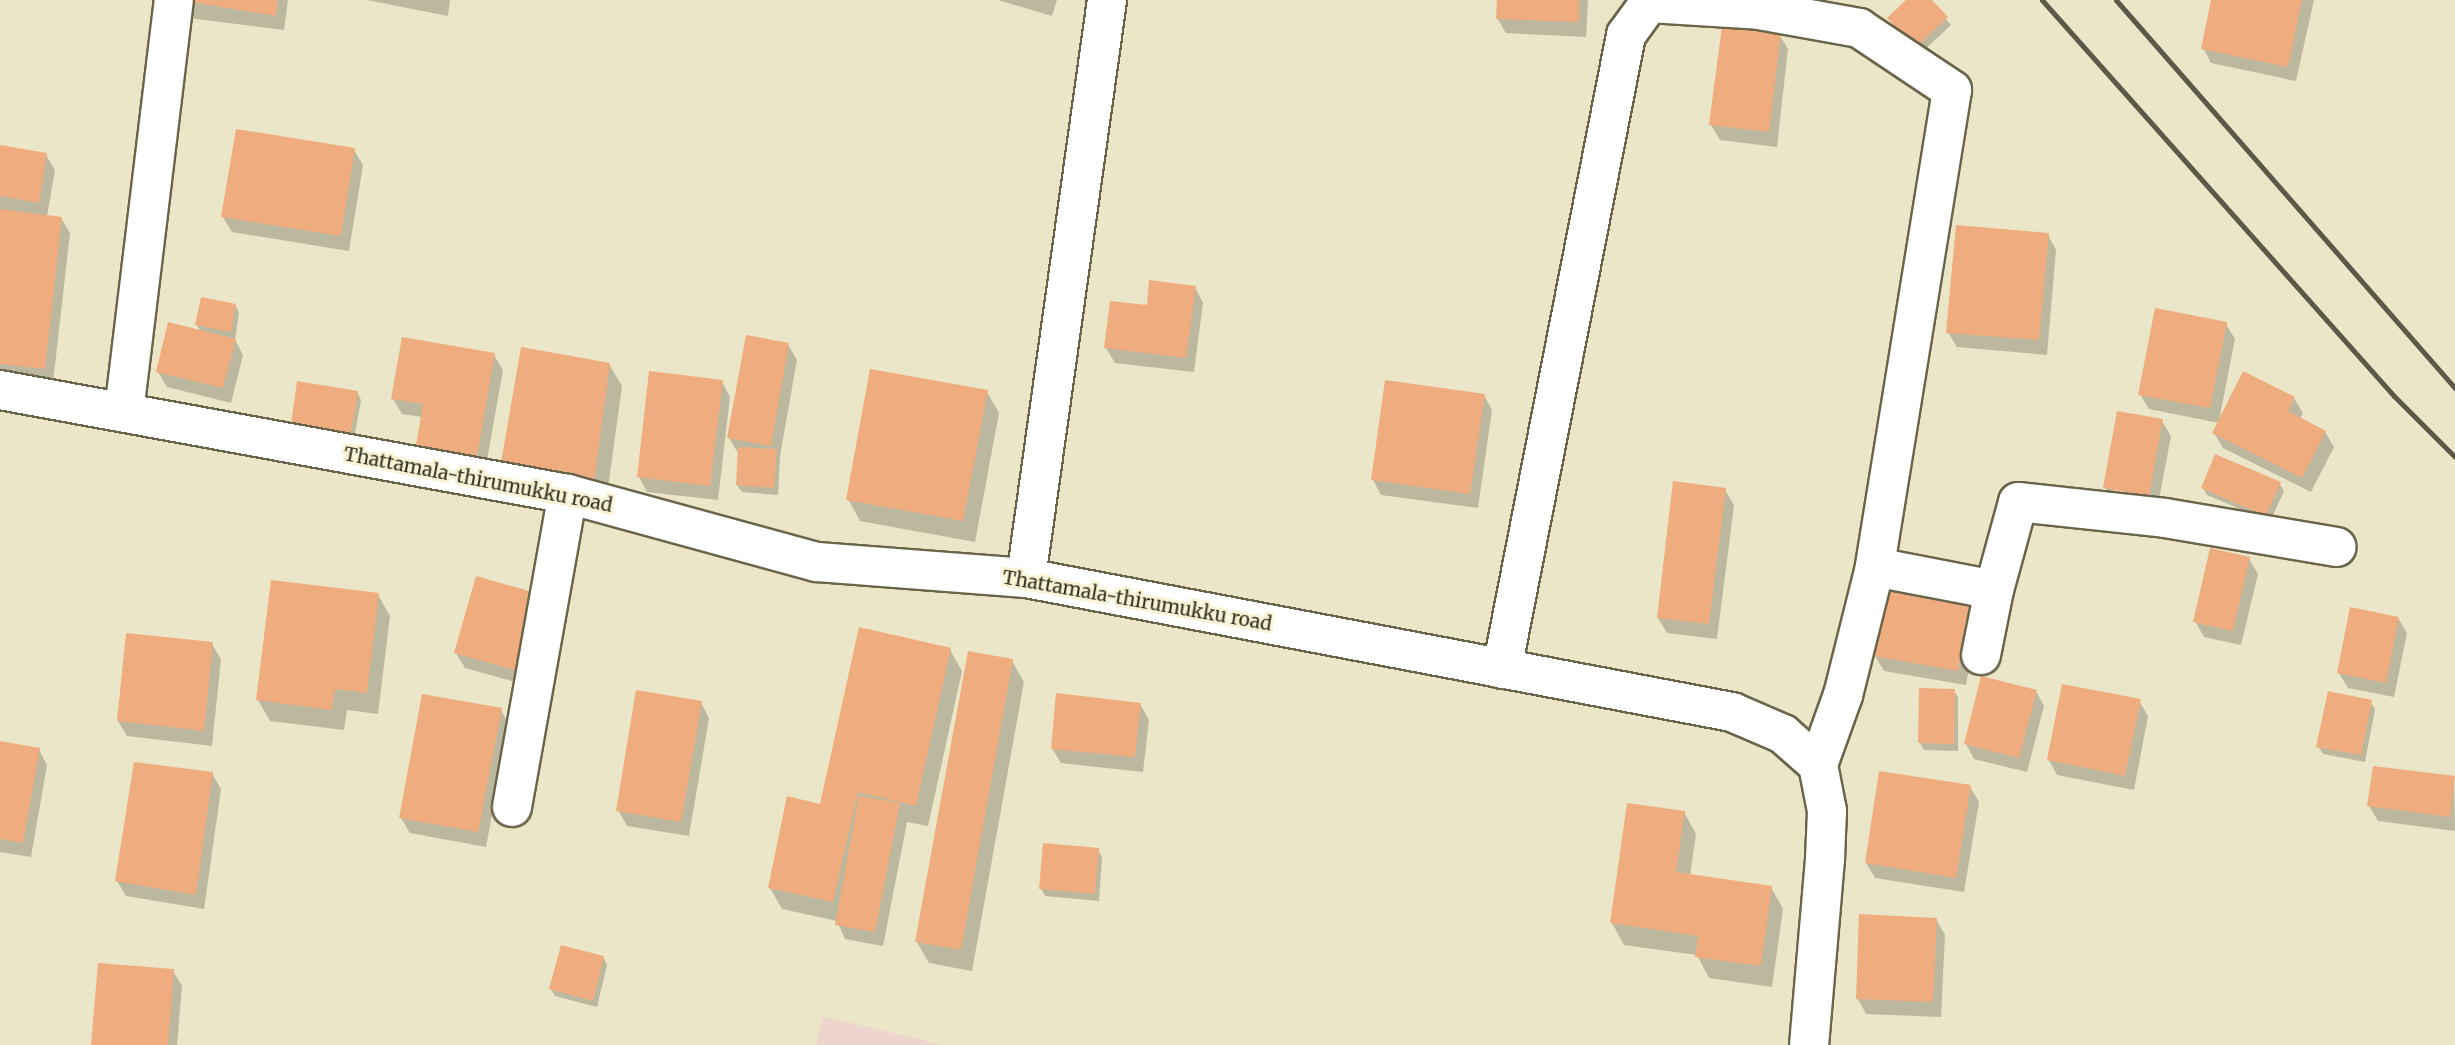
<!DOCTYPE html>
<html>
<head>
<meta charset="utf-8">
<style>
	body { margin:0 }
	#map { position:relative; width:2455px; height:1045px; overflow:hidden; background:#ebe6c7; font-family:Merriweather,serif }
	div>[style] { position:absolute }
	[style*='--x'] { left:calc(var(--x)*1px); top:calc(var(--y)*1px); width:calc(var(--w)*1px); rotate:calc(var(--a)*1deg) }
	.education>* { inset:0; background:#edd5cb }
	.shadow>* { inset:0; background:#0003 }
	.building>* { inset:0; background:#efac7f }
	.roads { filter:drop-shadow(2px 0 #6a654a) drop-shadow(-2px 0 #6a654a) drop-shadow(0 2px #6a654a) drop-shadow(0 -2px #6a654a) }
	.minor>* { height:38px; margin:-19px; padding:0 19px; transform-origin:19px; border-radius:19px; background:#fff }
	.tertiary>* { height:38px; margin:-19px; padding:0 19px; transform-origin:19px; border-radius:19px; background:#fff }
	.rail>* { height:5px; margin:-2.5px; padding:0 2.5px; transform-origin:2.5px; border-radius:2.5px; background:#5c5948 }
	span { translate:-50% -50%; white-space:nowrap; text-align:center; line-height:1.15; -webkit-text-stroke:6px #f9f3d4; paint-order:stroke }
	.street-label { font-size:19px; color:#302e22 }
</style>
</head>
<body>
<div id="map">
	<div class="education">
		<div style="clip-path:polygon(823px 1016px,942px 1045px,816px 1045px)"></div>
	</div>
	<div class="shadow">
		<div style="clip-path:polygon(181px 0,288px 0,284px 30px,189px 18px)"></div>
		<div style="clip-path:polygon(367px 0,450px 0,448px 16px)"></div>
		<div style="clip-path:polygon(998px 0,1057px 0,1052px 16px)"></div>
		<div style="clip-path:polygon(1498px 0,1588px 0,1586px 37px,1506px 33px,1497px 18px)"></div>
		<div style="clip-path:polygon(1909px 0,1930px 0,1951px 25px,1920px 54px,1889px 19px)"></div>
		<div style="clip-path:polygon(2213px 0,2314px 0,2296px 81px,2211px 63px,2203px 48px)"></div>
		<div style="clip-path:polygon(1779px 34px,1788px 49px,1777px 147px,1720px 140px,1711px 125px)"></div>
		<div style="clip-path:polygon(0 147px,46px 155px,55px 170px,47px 216px,61px 218px,70px 233px,53px 383px,0 378px)"></div>
		<div style="clip-path:polygon(354px 150px,363px 165px,349px 251px,232px 232px,223px 217px)"></div>
		<div style="clip-path:polygon(2048px 235px,2056px 250px,2047px 355px,1957px 347px,1948px 332px)"></div>
		<div style="clip-path:polygon(1195px 287px,1203px 303px,1194px 372px,1115px 363px,1106px 348px)"></div>
		<div style="clip-path:polygon(235px 305px,239px 313px,235px 340px,243px 355px,231px 403px,167px 387px,158px 372px,201px 332px,197px 325px)"></div>
		<div style="clip-path:polygon(2226px 324px,2235px 339px,2219px 421px,2294px 398px,2303px 413px,2300px 419px,2325px 432px,2334px 447px,2311px 492px,2223px 448px,2214px 433px,2219px 423px,2149px 409px,2140px 394px)"></div>
		<div style="clip-path:polygon(788px 345px,797px 360px,780px 456px,778px 495px,742px 492px,737px 485px,738px 453px,729px 438px)"></div>
		<div style="clip-path:polygon(494px 355px,503px 370px,483px 483px,422px 417px,402px 414px,393px 399px)"></div>
		<div style="clip-path:polygon(609px 364px,622px 386px,604px 518px,512px 502px)"></div>
		<div style="clip-path:polygon(722px 382px,730px 397px,718px 500px,647px 492px,639px 477px)"></div>
		<div style="clip-path:polygon(357px 392px,361px 400px,354px 440px,297px 431px)"></div>
		<div style="clip-path:polygon(987px 392px,999px 413px,975px 542px,860px 521px,848px 499px)"></div>
		<div style="clip-path:polygon(1484px 395px,1492px 410px,1478px 508px,1381px 495px,1373px 480px)"></div>
		<div style="clip-path:polygon(evenodd,2162px 421px,2171px 436px,2157px 510px,2114px 502px,2105px 487px,2162px 421px,2114px 488px,2158px 496px,2157px 499px,2114px 491px,2114px 488px)"></div>
		<div style="clip-path:polygon(2279px 483px,2284px 491px,2270px 522px,2207px 495px,2203px 488px)"></div>
		<div style="clip-path:polygon(1725px 490px,1734px 505px,1717px 639px,1667px 633px,1658px 618px)"></div>
		<div style="clip-path:polygon(2249px 559px,2258px 574px,2241px 645px,2204px 637px,2195px 621px)"></div>
		<div style="clip-path:polygon(477px 578px,530px 686px,465px 668px,456px 653px)"></div>
		<div style="clip-path:polygon(378px 595px,390px 616px,378px 714px,347px 710px,344px 730px,270px 721px,258px 700px)"></div>
		<div style="clip-path:polygon(1969px 604px,1978px 619px,1966px 685px,1884px 671px,1875px 656px)"></div>
		<div style="clip-path:polygon(2398px 618px,2407px 633px,2394px 697px,2348px 688px,2339px 673px)"></div>
		<div style="clip-path:polygon(212px 644px,221px 659px,212px 746px,127px 736px,118px 721px)"></div>
		<div style="clip-path:polygon(950px 650px,962px 671px,928px 826px,907px 822px,883px 946px,845px 939px,837px 921px,782px 909px,770px 888px,821px 806px)"></div>
		<div style="clip-path:polygon(1012px 661px,1024px 682px,972px 971px,929px 963px,917px 942px)"></div>
		<div style="clip-path:polygon(1954px 690px,1958px 698px,1958px 751px,1924px 750px,1920px 743px)"></div>
		<div style="clip-path:polygon(2036px 691px,2044px 706px,2027px 772px,1974px 759px,1966px 744px)"></div>
		<div style="clip-path:polygon(2139px 701px,2148px 716px,2134px 790px,2057px 775px,2049px 760px)"></div>
		<div style="clip-path:polygon(2370px 702px,2375px 709px,2365px 762px,2323px 754px,2318px 746px)"></div>
		<div style="clip-path:polygon(701px 703px,709px 718px,689px 836px,627px 826px,618px 810px)"></div>
		<div style="clip-path:polygon(1140px 704px,1149px 720px,1143px 772px,1061px 763px,1052px 748px)"></div>
		<div style="clip-path:polygon(501px 710px,509px 725px,486px 847px,410px 833px,401px 818px)"></div>
		<div style="clip-path:polygon(0 743px,39px 750px,47px 765px,31px 857px,0 852px)"></div>
		<div style="clip-path:polygon(212px 774px,221px 789px,204px 909px,126px 896px,117px 881px)"></div>
		<div style="clip-path:polygon(2454px 777px,2455px 831px,2378px 821px,2369px 806px)"></div>
		<div style="clip-path:polygon(1970px 787px,1979px 802px,1964px 892px,1875px 878px,1866px 863px)"></div>
		<div style="clip-path:polygon(1684px 812px,1696px 834px,1690px 876px,1771px 887px,1783px 909px,1772px 987px,1709px 978px,1697px 955px,1624px 945px,1612px 923px)"></div>
		<div style="clip-path:polygon(1098px 850px,1102px 857px,1099px 901px,1045px 896px,1041px 888px)"></div>
		<div style="clip-path:polygon(1936px 919px,1945px 935px,1941px 1017px,1866px 1014px,1858px 999px)"></div>
		<div style="clip-path:polygon(603px 957px,607px 965px,597px 1007px,555px 996px,551px 989px)"></div>
		<div style="clip-path:polygon(173px 971px,182px 986px,177px 1045px,93px 1045px)"></div>
	</div>
	<div class="building">
		<div style="clip-path:polygon(179px 0,278px 0,276px 16px)"></div>
		<div style="clip-path:polygon(1497px 0,1579px 0,1579px 22px,1496px 19px)"></div>
		<div style="clip-path:polygon(1906px 0,1932px 0,1948px 17px,1915px 48px,1887px 18px)"></div>
		<div style="clip-path:polygon(2211px 0,2302px 0,2288px 67px,2201px 49px)"></div>
		<div style="clip-path:polygon(1722px 26px,1781px 32px,1769px 132px,1709px 125px)"></div>
		<div style="clip-path:polygon(236px 129px,355px 148px,341px 236px,221px 217px)"></div>
		<div style="clip-path:polygon(0 145px,47px 153px,39px 203px,0 196px)"></div>
		<div style="clip-path:polygon(0 209px,62px 217px,45px 369px,0 364px)"></div>
		<div style="clip-path:polygon(1956px 225px,2049px 233px,2039px 340px,1946px 333px)"></div>
		<div style="clip-path:polygon(1149px 280px,1196px 286px,1186px 358px,1104px 348px,1110px 301px,1147px 305px)"></div>
		<div style="clip-path:polygon(201px 297px,236px 304px,231px 332px,195px 325px)"></div>
		<div style="clip-path:polygon(2155px 308px,2227px 322px,2210px 408px,2138px 395px)"></div>
		<div style="clip-path:polygon(168px 322px,236px 339px,223px 388px,156px 372px)"></div>
		<div style="clip-path:polygon(746px 335px,789px 343px,771px 446px,727px 438px)"></div>
		<div style="clip-path:polygon(402px 337px,495px 353px,475px 468px,414px 457px,423px 404px,391px 399px)"></div>
		<div style="clip-path:polygon(521px 347px,610px 363px,592px 497px,498px 480px)"></div>
		<div style="clip-path:polygon(870px 369px,988px 390px,963px 521px,846px 500px)"></div>
		<div style="clip-path:polygon(649px 371px,723px 380px,710px 486px,637px 477px)"></div>
		<div style="clip-path:polygon(2243px 371px,2295px 397px,2288px 411px,2326px 431px,2302px 478px,2212px 433px)"></div>
		<div style="clip-path:polygon(1385px 380px,1485px 394px,1470px 494px,1371px 480px)"></div>
		<div style="clip-path:polygon(297px 381px,358px 391px,351px 434px,291px 424px)"></div>
		<div style="clip-path:polygon(2117px 411px,2163px 419px,2149px 496px,2103px 488px)"></div>
		<div style="clip-path:polygon(738px 447px,777px 449px,774px 488px,736px 485px)"></div>
		<div style="clip-path:polygon(2215px 454px,2281px 482px,2266px 516px,2201px 488px)"></div>
		<div style="clip-path:polygon(1673px 481px,1726px 488px,1709px 624px,1657px 618px)"></div>
		<div style="clip-path:polygon(2210px 548px,2250px 557px,2233px 631px,2193px 622px)"></div>
		<div style="clip-path:polygon(476px 576px,543px 595px,522px 672px,454px 653px)"></div>
		<div style="clip-path:polygon(271px 580px,379px 593px,367px 693px,335px 689px,332px 710px,256px 700px)"></div>
		<div style="clip-path:polygon(1886px 587px,1970px 603px,1958px 671px,1874px 656px)"></div>
		<div style="clip-path:polygon(2350px 607px,2399px 617px,2386px 683px,2337px 673px)"></div>
		<div style="clip-path:polygon(859px 627px,951px 648px,916px 806px,858px 792px,833px 902px,768px 888px,787px 796px,820px 804px)"></div>
		<div style="clip-path:polygon(126px 633px,213px 642px,204px 731px,117px 721px)"></div>
		<div style="clip-path:polygon(968px 651px,1013px 659px,961px 950px,915px 942px)"></div>
		<div style="clip-path:polygon(1981px 676px,2037px 690px,2019px 758px,1964px 744px)"></div>
		<div style="clip-path:polygon(2062px 684px,2141px 699px,2125px 776px,2047px 760px)"></div>
		<div style="clip-path:polygon(1919px 688px,1955px 689px,1954px 744px,1918px 743px)"></div>
		<div style="clip-path:polygon(636px 690px,702px 701px,681px 822px,616px 811px)"></div>
		<div style="clip-path:polygon(2328px 691px,2372px 700px,2361px 755px,2316px 747px)"></div>
		<div style="clip-path:polygon(1056px 693px,1141px 703px,1135px 757px,1051px 749px)"></div>
		<div style="clip-path:polygon(422px 694px,502px 708px,478px 832px,399px 818px)"></div>
		<div style="clip-path:polygon(0 741px,40px 748px,23px 843px,0 839px)"></div>
		<div style="clip-path:polygon(134px 762px,213px 772px,196px 895px,115px 881px)"></div>
		<div style="clip-path:polygon(2373px 766px,2455px 776px,2450px 817px,2367px 806px)"></div>
		<div style="clip-path:polygon(1879px 771px,1971px 785px,1956px 878px,1865px 863px)"></div>
		<div style="clip-path:polygon(859px 796px,900px 803px,875px 932px,835px 925px)"></div>
		<div style="clip-path:polygon(1627px 803px,1685px 811px,1676px 872px,1772px 886px,1761px 966px,1695px 957px,1698px 936px,1610px 923px)"></div>
		<div style="clip-path:polygon(1043px 843px,1099px 848px,1095px 894px,1039px 889px)"></div>
		<div style="clip-path:polygon(1859px 914px,1937px 918px,1933px 1002px,1856px 999px)"></div>
		<div style="clip-path:polygon(561px 945px,604px 956px,593px 1001px,549px 989px)"></div>
		<div style="clip-path:polygon(98px 963px,174px 969px,168px 1045px,91px 1045px)"></div>
	</div>
	<div class="roads">
		<div class="minor">
			<div style="--x:124;--y:412;--w:415;--a:-83.1"></div>
			<div style="--x:1875;--y:567;--w:121;--a:10.9"></div>
			<div style="--x:1994;--y:590;--w:91;--a:-74.7"></div>
			<div style="--x:2018;--y:502;--w:148;--a:6.2"></div>
			<div style="--x:2165;--y:518;--w:174;--a:9.6"></div>
			<div style="--x:1026;--y:578;--w:584;--a:-82.02"></div>
			<div style="--x:1981;--y:655;--w:66;--a:-78.7"></div>
			<div style="--x:1502;--y:669;--w:646;--a:-78.93"></div>
			<div style="--x:1626;--y:35;--w:39;--a:-54"></div>
			<div style="--x:1649;--y:3;--w:110;--a:3.6"></div>
			<div style="--x:1759;--y:10;--w:102;--a:10.2"></div>
			<div style="--x:1859;--y:28;--w:112;--a:33.7"></div>
			<div style="--x:1952;--y:90;--w:483;--a:99.2"></div>
			<div style="--x:1875;--y:567;--w:132;--a:104"></div>
			<div style="--x:1843;--y:695;--w:74;--a:109.7"></div>
			<div style="--x:512;--y:807;--w:318;--a:-79.9"></div>
		</div>
		<div class="tertiary">
			<div style="--x:0;--y:390;--w:577;--a:10.38"></div>
			<div style="--x:568;--y:494;--w:258;--a:15.3"></div>
			<div style="--x:817;--y:562;--w:210;--a:4.4"></div>
			<div style="--x:1026;--y:578;--w:719;--a:10.75"></div>
			<div style="--x:1732;--y:712;--w:56;--a:23.3"></div>
			<div style="--x:1783;--y:734;--w:47;--a:41.5"></div>
			<div style="--x:1818;--y:765;--w:47;--a:78.9"></div>
			<div style="--x:1827;--y:811;--w:48;--a:92.4"></div>
			<div style="--x:1825;--y:859;--w:187;--a:94.9"></div>
		</div>
	</div>
	<div class="rail">
		<div style="--x:2042;--y:0;--w:530;--a:48.37"></div>
		<div style="--x:2394;--y:396;--w:86;--a:45"></div>
		<div style="--x:2116;--y:0;--w:515;--a:48.86"></div>
	</div>
	<div class="street-label">
		<span style="left:478px;top:480px;rotate:11deg">Thattamala-thirumukku road</span>
		<span style="left:1137px;top:601px;rotate:10deg">Thattamala-thirumukku road</span>
	</div>
</div>
</body>
</html>
